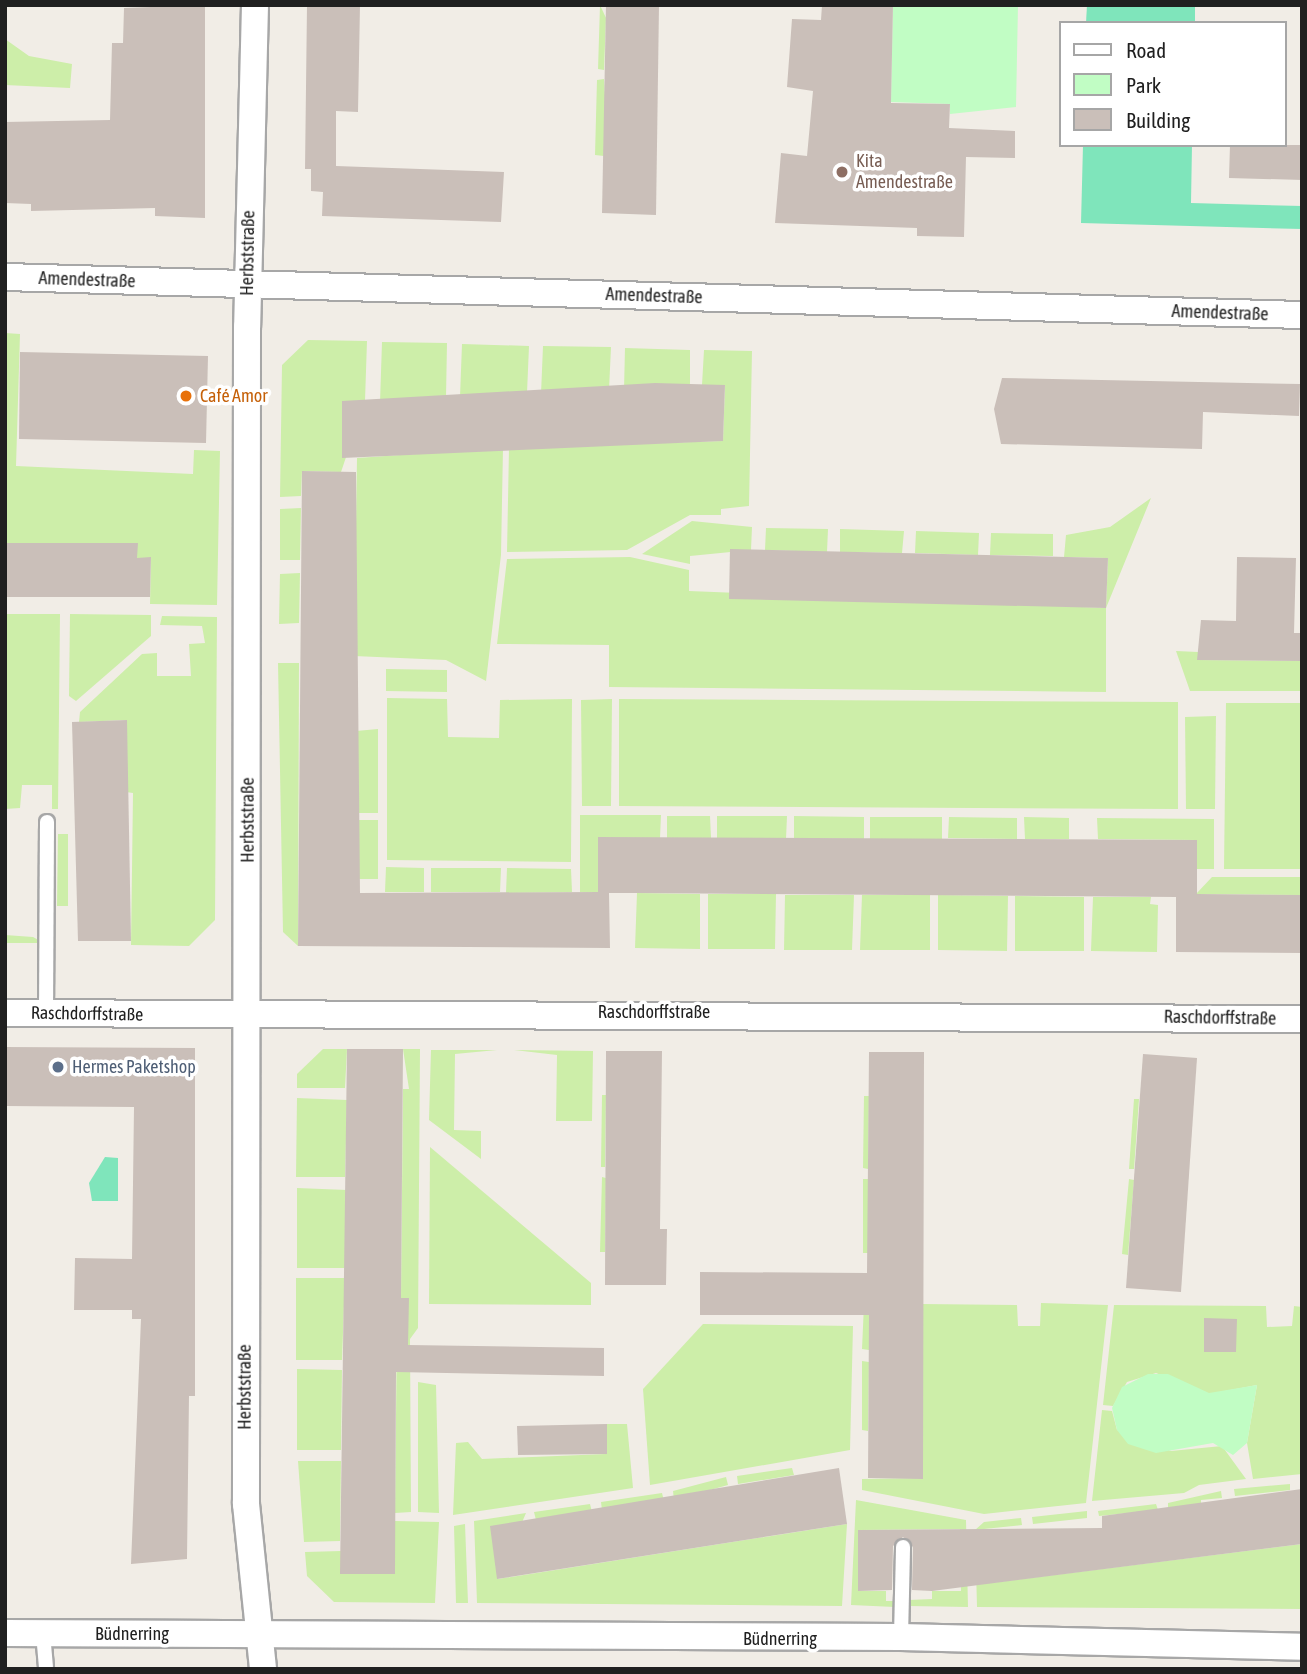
<!DOCTYPE html>
<html>
<head>
<meta charset="utf-8">
<style>
	body { margin:0 }
	#map { position:relative; width:1307px; height:1674px; overflow:hidden; background:#f1ede6; font-family:"Asap Condensed",sans-serif }
	div>[style] { position:absolute }
	[style*='--x'] { left:calc(var(--x)*1px); top:calc(var(--y)*1px); width:calc(var(--w)*1px); rotate:calc(var(--a)*1deg) }
	.grass>* { inset:0; background:#cdeea9 }
	.park>* { inset:0; background:#c1fdc4 }
	.pitch>* { inset:0; background:#7fe5bb }
	.building>* { inset:0; background:#cabfb9 }
	.roads { filter:drop-shadow(2px 0 #a7a7a7) drop-shadow(-2px 0 #a7a7a7) drop-shadow(0 2px #a7a7a7) drop-shadow(0 -2px #a7a7a7) }
	.lane>* { height:14px; margin:-7px; padding:0 7px; transform-origin:7px; border-radius:7px; background:#fff }
	.street>* { height:26px; margin:-13px; padding:0 13px; transform-origin:13px; border-radius:13px; background:#fff }
	.dots>* { width:19px; height:19px; translate:-50% -50%; box-sizing:border-box; border:4px solid #fff; border-radius:50% }
	span { translate:-50% -50%; white-space:nowrap; text-align:center; line-height:1.15; -webkit-text-stroke:7px #fff; paint-order:stroke }
	.education-label { font-size:18px; color:#785e54 }
	.left { translate:0 -50%; text-align:left }
	.street-label { font-size:18px; color:#202020 }
	.food-label { font-size:18px; color:#c56008 }
	.service-label { font-size:18px; color:#4e5e75 }
	.frame { position:absolute; inset:0; border:7px solid #202020; pointer-events:none }
	.legend { position:absolute; left:1059px; top:21px; width:228px; height:126px; box-sizing:border-box; background:#fff; border:2px solid #a6a6a6; margin:0; padding:9px 12px; list-style:none; font-size:21px; color:#202020 }
	.legend li { display:flex; align-items:center; gap:14px; height:35px }
	.legend b { width:35px; border:2px solid #a6a6a6 }
</style>
</head>
<body>
<div id="map">
	<div class="grass">
		<div style="clip-path:polygon(600px 5px,606px 18px,604px 70px,598px 69px)"></div>
		<div style="clip-path:polygon(5px 39px,29px 56px,72px 64px,70px 88px,5px 85px)"></div>
		<div style="clip-path:polygon(604px 79px,606px 113px,604px 156px,595px 155px,597px 80px)"></div>
		<div style="clip-path:polygon(5px 333px,20px 334px,16px 466px,193px 474px,194px 450px,220px 451px,217px 605px,150px 604px,151px 558px,137px 558px,137px 543px,5px 543px)"></div>
		<div style="clip-path:polygon(308px 340px,367px 341px,365px 401px,341px 472px,302px 471px,301px 496px,280px 497px,282px 365px)"></div>
		<div style="clip-path:polygon(382px 342px,447px 343px,446px 397px,380px 403px)"></div>
		<div style="clip-path:polygon(462px 344px,529px 346px,527px 393px,460px 397px)"></div>
		<div style="clip-path:polygon(543px 346px,611px 347px,609px 390px,541px 394px)"></div>
		<div style="clip-path:polygon(625px 348px,690px 350px,690px 385px,624px 390px)"></div>
		<div style="clip-path:polygon(704px 350px,752px 351px,749px 506px,721px 509px,721px 515px,690px 515px,627px 550px,507px 552px,509px 448px,723px 441px,725px 386px,702px 385px)"></div>
		<div style="clip-path:polygon(503px 448px,501px 555px,486px 681px,446px 660px,354px 656px,357px 458px)"></div>
		<div style="clip-path:polygon(1151px 498px,1106px 608px,1106px 692px,609px 687px,609px 645px,497px 644px,507px 559px,630px 557px,689px 570px,689px 591px,1106px 608px,1108px 558px,1064px 557px,1066px 535px,1110px 527px)"></div>
		<div style="clip-path:polygon(301px 508px,300px 560px,280px 560px,280px 509px)"></div>
		<div style="clip-path:polygon(692px 521px,752px 527px,751px 550px,690px 556px,690px 564px,642px 554px)"></div>
		<div style="clip-path:polygon(766px 528px,828px 529px,827px 552px,765px 550px)"></div>
		<div style="clip-path:polygon(840px 529px,904px 531px,902px 553px,840px 552px)"></div>
		<div style="clip-path:polygon(916px 531px,979px 533px,978px 555px,915px 553px)"></div>
		<div style="clip-path:polygon(991px 533px,1053px 534px,1053px 556px,990px 555px)"></div>
		<div style="clip-path:polygon(300px 573px,299px 623px,279px 624px,280px 574px)"></div>
		<div style="clip-path:polygon(5px 614px,60px 614px,58px 809px,52px 809px,52px 785px,22px 785px,20px 808px,5px 809px)"></div>
		<div style="clip-path:polygon(70px 614px,151px 615px,151px 636px,76px 701px,69px 696px)"></div>
		<div style="clip-path:polygon(162px 616px,217px 617px,215px 920px,189px 946px,131px 945px,133px 793px,126px 792px,126px 720px,79px 722px,80px 712px,142px 654px,157px 653px,157px 676px,191px 676px,189px 644px,205px 643px,202px 626px,160px 625px)"></div>
		<div style="clip-path:polygon(1176px 651px,1198px 652px,1198px 660px,1302px 661px,1302px 691px,1190px 691px)"></div>
		<div style="clip-path:polygon(278px 663px,299px 663px,298px 946px,283px 932px)"></div>
		<div style="clip-path:polygon(386px 669px,447px 670px,447px 692px,386px 691px)"></div>
		<div style="clip-path:polygon(387px 698px,447px 699px,448px 737px,499px 738px,500px 700px,572px 699px,571px 862px,387px 860px)"></div>
		<div style="clip-path:polygon(612px 699px,611px 806px,582px 806px,581px 700px)"></div>
		<div style="clip-path:polygon(619px 699px,1178px 702px,1178px 809px,619px 806px)"></div>
		<div style="clip-path:polygon(1226px 703px,1302px 703px,1302px 869px,1224px 869px)"></div>
		<div style="clip-path:polygon(1216px 716px,1215px 809px,1186px 809px,1185px 717px)"></div>
		<div style="clip-path:polygon(378px 729px,378px 813px,356px 813px,356px 731px)"></div>
		<div style="clip-path:polygon(580px 815px,661px 815px,660px 838px,599px 838px,598px 892px,580px 892px)"></div>
		<div style="clip-path:polygon(667px 816px,710px 816px,711px 838px,667px 838px)"></div>
		<div style="clip-path:polygon(717px 816px,787px 816px,786px 839px,717px 838px)"></div>
		<div style="clip-path:polygon(794px 816px,864px 817px,864px 839px,794px 838px)"></div>
		<div style="clip-path:polygon(870px 817px,942px 817px,942px 839px,870px 839px)"></div>
		<div style="clip-path:polygon(949px 817px,1017px 818px,1017px 839px,948px 838px)"></div>
		<div style="clip-path:polygon(1024px 817px,1069px 818px,1069px 839px,1025px 839px)"></div>
		<div style="clip-path:polygon(1097px 818px,1214px 819px,1214px 869px,1197px 869px,1197px 840px,1098px 839px)"></div>
		<div style="clip-path:polygon(356px 820px,378px 820px,378px 879px,356px 879px)"></div>
		<div style="clip-path:polygon(58px 834px,68px 834px,68px 906px,57px 906px)"></div>
		<div style="clip-path:polygon(386px 867px,424px 868px,424px 892px,385px 892px)"></div>
		<div style="clip-path:polygon(431px 868px,501px 868px,500px 892px,431px 892px)"></div>
		<div style="clip-path:polygon(507px 868px,571px 869px,572px 892px,506px 893px)"></div>
		<div style="clip-path:polygon(1212px 877px,1302px 877px,1302px 895px,1196px 894px)"></div>
		<div style="clip-path:polygon(637px 893px,700px 894px,700px 949px,635px 948px)"></div>
		<div style="clip-path:polygon(708px 894px,776px 894px,775px 949px,708px 949px)"></div>
		<div style="clip-path:polygon(785px 895px,854px 895px,852px 950px,784px 950px)"></div>
		<div style="clip-path:polygon(862px 895px,930px 895px,930px 950px,860px 950px)"></div>
		<div style="clip-path:polygon(938px 895px,1008px 896px,1007px 951px,938px 950px)"></div>
		<div style="clip-path:polygon(1015px 896px,1084px 897px,1084px 951px,1015px 951px)"></div>
		<div style="clip-path:polygon(1093px 897px,1151px 897px,1150px 904px,1158px 905px,1157px 952px,1091px 951px)"></div>
		<div style="clip-path:polygon(5px 935px,33px 937px,44px 943px,5px 943px)"></div>
		<div style="clip-path:polygon(323px 1049px,347px 1049px,345px 1088px,297px 1088px,297px 1074px)"></div>
		<div style="clip-path:polygon(403px 1049px,420px 1049px,418px 1328px,410px 1339px,411px 1512px,395px 1513px,397px 1321px,408px 1298px,401px 1298px,403px 1089px,409px 1089px)"></div>
		<div style="clip-path:polygon(431px 1050px,497px 1050px,455px 1054px,454px 1130px,481px 1131px,481px 1159px,429px 1120px)"></div>
		<div style="clip-path:polygon(514px 1050px,593px 1051px,592px 1121px,556px 1121px,557px 1055px)"></div>
		<div style="clip-path:polygon(602px 1095px,606px 1095px,605px 1167px,601px 1167px)"></div>
		<div style="clip-path:polygon(864px 1096px,869px 1096px,868px 1169px,863px 1168px)"></div>
		<div style="clip-path:polygon(297px 1098px,347px 1100px,345px 1177px,296px 1177px)"></div>
		<div style="clip-path:polygon(1134px 1099px,1139px 1099px,1134px 1169px,1129px 1169px)"></div>
		<div style="clip-path:polygon(430px 1147px,591px 1283px,591px 1305px,429px 1304px)"></div>
		<div style="clip-path:polygon(602px 1177px,606px 1178px,605px 1252px,600px 1252px)"></div>
		<div style="clip-path:polygon(863px 1179px,868px 1179px,868px 1253px,863px 1253px)"></div>
		<div style="clip-path:polygon(1129px 1179px,1134px 1180px,1128px 1255px,1122px 1254px)"></div>
		<div style="clip-path:polygon(297px 1188px,347px 1190px,345px 1268px,297px 1268px)"></div>
		<div style="clip-path:polygon(296px 1278px,345px 1278px,342px 1360px,296px 1360px)"></div>
		<div style="clip-path:polygon(1041px 1303px,1108px 1305px,1086px 1503px,984px 1514px,862px 1490px,862px 1479px,923px 1478px,921px 1304px,1017px 1305px,1018px 1326px,1040px 1326px)"></div>
		<div style="clip-path:polygon(864px 1304px,907px 1304px,869px 1325px,869px 1350px,862px 1349px)"></div>
		<div style="clip-path:polygon(1114px 1305px,1266px 1306px,1267px 1327px,1292px 1326px,1294px 1306px,1302px 1307px,1302px 1474px,1253px 1479px,1247px 1443px,1257px 1385px,1209px 1394px,1156px 1373px,1127px 1382px,1113px 1406px,1103px 1405px)"></div>
		<div style="clip-path:polygon(703px 1324px,853px 1326px,850px 1450px,650px 1485px,643px 1389px)"></div>
		<div style="clip-path:polygon(862px 1361px,869px 1362px,868px 1431px,862px 1430px)"></div>
		<div style="clip-path:polygon(297px 1369px,342px 1370px,341px 1450px,297px 1450px)"></div>
		<div style="clip-path:polygon(418px 1382px,436px 1385px,439px 1513px,418px 1512px)"></div>
		<div style="clip-path:polygon(1102px 1410px,1112px 1411px,1117px 1430px,1171px 1451px,1222px 1446px,1246px 1479px,1199px 1485px,1184px 1493px,1092px 1501px)"></div>
		<div style="clip-path:polygon(607px 1424px,627px 1424px,633px 1488px,453px 1515px,456px 1443px,468px 1442px,482px 1459px,606px 1454px)"></div>
		<div style="clip-path:polygon(298px 1461px,341px 1461px,340px 1541px,304px 1542px)"></div>
		<div style="clip-path:polygon(792px 1468px,794px 1475px,738px 1484px,737px 1476px)"></div>
		<div style="clip-path:polygon(726px 1477px,728px 1485px,674px 1500px,673px 1491px)"></div>
		<div style="clip-path:polygon(1290px 1484px,1290px 1490px,1235px 1496px,1234px 1489px)"></div>
		<div style="clip-path:polygon(1221px 1491px,1222px 1498px,1201px 1500px,1201px 1506px,1168px 1509px,1168px 1503px)"></div>
		<div style="clip-path:polygon(662px 1493px,664px 1501px,602px 1510px,601px 1502px)"></div>
		<div style="clip-path:polygon(856px 1500px,966px 1520px,968px 1607px,909px 1606px,909px 1600px,932px 1599px,932px 1591px,961px 1591px,960px 1529px,858px 1530px,858px 1591px,886px 1591px,886px 1601px,896px 1601px,895px 1607px,851px 1605px)"></div>
		<div style="clip-path:polygon(590px 1504px,592px 1512px,536px 1520px,534px 1512px)"></div>
		<div style="clip-path:polygon(1156px 1504px,1158px 1510px,1099px 1516px,1098px 1511px)"></div>
		<div style="clip-path:polygon(1087px 1511px,1087px 1518px,1033px 1524px,1032px 1517px)"></div>
		<div style="clip-path:polygon(526px 1513px,498px 1579px,847px 1524px,842px 1606px,477px 1603px,474px 1521px)"></div>
		<div style="clip-path:polygon(1021px 1518px,1022px 1525px,984px 1529px,990px 1583px,1302px 1544px,1302px 1609px,977px 1607px,975px 1530px,984px 1522px)"></div>
		<div style="clip-path:polygon(395px 1521px,439px 1522px,435px 1603px,334px 1602px,307px 1576px,305px 1552px,341px 1551px,341px 1574px,394px 1574px)"></div>
		<div style="clip-path:polygon(465px 1524px,468px 1603px,456px 1603px,454px 1526px)"></div>
	</div>
	<div class="park">
		<div style="clip-path:polygon(893px 5px,1018px 5px,1016px 107px,950px 114px,950px 104px,891px 102px)"></div>
		<div style="clip-path:polygon(1148px 1374px,1168px 1374px,1209px 1393px,1257px 1385px,1247px 1443px,1233px 1455px,1213px 1443px,1156px 1453px,1128px 1444px,1117px 1430px,1112px 1408px,1122px 1387px)"></div>
	</div>
	<div class="pitch">
		<div style="clip-path:polygon(1087px 5px,1195px 5px,1195px 23px,1086px 23px)"></div>
		<div style="clip-path:polygon(1083px 145px,1192px 145px,1191px 203px,1302px 206px,1302px 229px,1081px 223px)"></div>
		<div style="clip-path:polygon(105px 1157px,118px 1158px,118px 1201px,92px 1201px,89px 1183px)"></div>
	</div>
	<div class="building">
		<div style="clip-path:polygon(205px 5px,205px 218px,155px 216px,155px 208px,31px 211px,31px 204px,5px 203px,5px 122px,110px 120px,112px 43px,123px 43px,124px 8px)"></div>
		<div style="clip-path:polygon(307px 5px,360px 5px,358px 112px,336px 111px,336px 166px,504px 172px,501px 222px,322px 216px,323px 192px,311px 191px,311px 169px,305px 169px)"></div>
		<div style="clip-path:polygon(606px 5px,659px 5px,656px 215px,602px 213px)"></div>
		<div style="clip-path:polygon(822px 5px,893px 5px,891px 103px,950px 104px,949px 128px,1015px 131px,1015px 158px,966px 157px,964px 237px,917px 236px,917px 228px,775px 223px,781px 153px,807px 156px,813px 91px,787px 87px,792px 19px,821px 20px)"></div>
		<div style="clip-path:polygon(1230px 145px,1302px 145px,1302px 180px,1229px 178px)"></div>
		<div style="clip-path:polygon(20px 352px,208px 356px,206px 443px,19px 439px)"></div>
		<div style="clip-path:polygon(1002px 378px,1300px 384px,1299px 416px,1203px 412px,1202px 449px,1001px 444px,994px 409px)"></div>
		<div style="clip-path:polygon(655px 383px,725px 385px,723px 441px,342px 458px,342px 401px)"></div>
		<div style="clip-path:polygon(302px 471px,356px 472px,360px 893px,598px 892px,598px 837px,1197px 840px,1197px 894px,1302px 895px,1302px 953px,1176px 952px,1176px 897px,637px 893px,609px 893px,610px 948px,298px 946px)"></div>
		<div style="clip-path:polygon(5px 543px,138px 543px,137px 558px,151px 557px,150px 597px,5px 597px)"></div>
		<div style="clip-path:polygon(730px 549px,1108px 558px,1106px 608px,729px 599px)"></div>
		<div style="clip-path:polygon(1237px 557px,1296px 558px,1294px 633px,1302px 633px,1302px 661px,1197px 660px,1201px 620px,1236px 621px)"></div>
		<div style="clip-path:polygon(127px 720px,131px 941px,78px 941px,72px 722px)"></div>
		<div style="clip-path:polygon(5px 1047px,195px 1048px,195px 1396px,189px 1396px,187px 1559px,131px 1564px,141px 1319px,132px 1319px,132px 1310px,74px 1310px,75px 1258px,132px 1259px,134px 1107px,5px 1106px)"></div>
		<div style="clip-path:polygon(347px 1049px,403px 1049px,401px 1298px,409px 1298px,408px 1345px,604px 1348px,604px 1376px,396px 1372px,395px 1574px,340px 1574px)"></div>
		<div style="clip-path:polygon(606px 1051px,662px 1051px,660px 1229px,667px 1229px,666px 1285px,605px 1285px)"></div>
		<div style="clip-path:polygon(869px 1052px,924px 1052px,923px 1479px,868px 1478px,869px 1315px,700px 1315px,700px 1272px,867px 1273px)"></div>
		<div style="clip-path:polygon(1143px 1054px,1197px 1058px,1181px 1292px,1126px 1288px)"></div>
		<div style="clip-path:polygon(1204px 1318px,1237px 1319px,1236px 1352px,1204px 1352px)"></div>
		<div style="clip-path:polygon(607px 1424px,607px 1454px,518px 1455px,517px 1426px)"></div>
		<div style="clip-path:polygon(839px 1468px,847px 1524px,497px 1579px,490px 1526px)"></div>
		<div style="clip-path:polygon(1302px 1489px,1302px 1544px,932px 1591px,912px 1590px,913px 1547px,903px 1537px,893px 1546px,892px 1590px,858px 1591px,858px 1530px,1102px 1528px,1102px 1516px)"></div>
	</div>
	<div class="roads">
		<div class="lane">
			<div style="--x:46;--y:1014;--w:192;--a:-89.7"></div>
			<div style="--x:43;--y:1633;--w:34;--a:85"></div>
			<div style="--x:901;--y:1637;--w:90;--a:-88.7"></div>
		</div>
		<div class="street">
			<div style="--x:255;--y:5;--w:322;--a:91.4"></div>
			<div style="--x:247;--y:327;--w:1177;--a:90.05"></div>
			<div style="--x:246;--y:1504;--w:166;--a:84.1"></div>
			<div style="--x:5;--y:277;--w:1298;--a:1.68"></div>
			<div style="--x:5;--y:1013;--w:1297;--a:0.27"></div>
			<div style="--x:5;--y:1633;--w:896;--a:0.26"></div>
			<div style="--x:901;--y:1637;--w:401;--a:1.4"></div>
		</div>
	</div>
	<div class="dots">
		<div style="left:842px;top:172px;background:#8d6e63"></div>
		<div style="left:186px;top:396px;background:#e8710a"></div>
		<div style="left:58px;top:1067px;background:#5c6f8a"></div>
	</div>
	<div class="education-label">
		<span class="left" style="left:856px;top:172px">Kita<br>Amendestraße</span>
	</div>
	<div class="street-label">
		<span style="left:248px;top:253px;rotate:-89deg">Herbststraße</span>
		<span style="left:87px;top:280px;rotate:2deg">Amendestraße</span>
		<span style="left:654px;top:296px;rotate:2deg">Amendestraße</span>
		<span style="left:1220px;top:313px;rotate:2deg">Amendestraße</span>
		<span style="left:248px;top:820px;rotate:-90deg">Herbststraße</span>
		<span style="left:654px;top:1012px">Raschdorffstraße</span>
		<span style="left:87px;top:1014px;rotate:1deg">Raschdorffstraße</span>
		<span style="left:1220px;top:1018px;rotate:1deg">Raschdorffstraße</span>
		<span style="left:245px;top:1387px;rotate:-90deg">Herbststraße</span>
		<span style="left:132px;top:1634px">Büdnerring</span>
		<span style="left:780px;top:1639px">Büdnerring</span>
	</div>
	<div class="food-label">
		<span class="left" style="left:200px;top:396px">Café Amor</span>
	</div>
	<div class="service-label">
		<span class="left" style="left:72px;top:1067px">Hermes Paketshop</span>
	</div>
	<div class="frame"></div>
	<ul class="legend">
	<li><b style="height:9px;background:#fff"></b>Road</li>
	<li><b style="height:19px;background:#c1fdc4"></b>Park</li>
	<li><b style="height:19px;background:#cabfb9"></b>Building</li>
	</ul>
</div>
</body>
</html>
